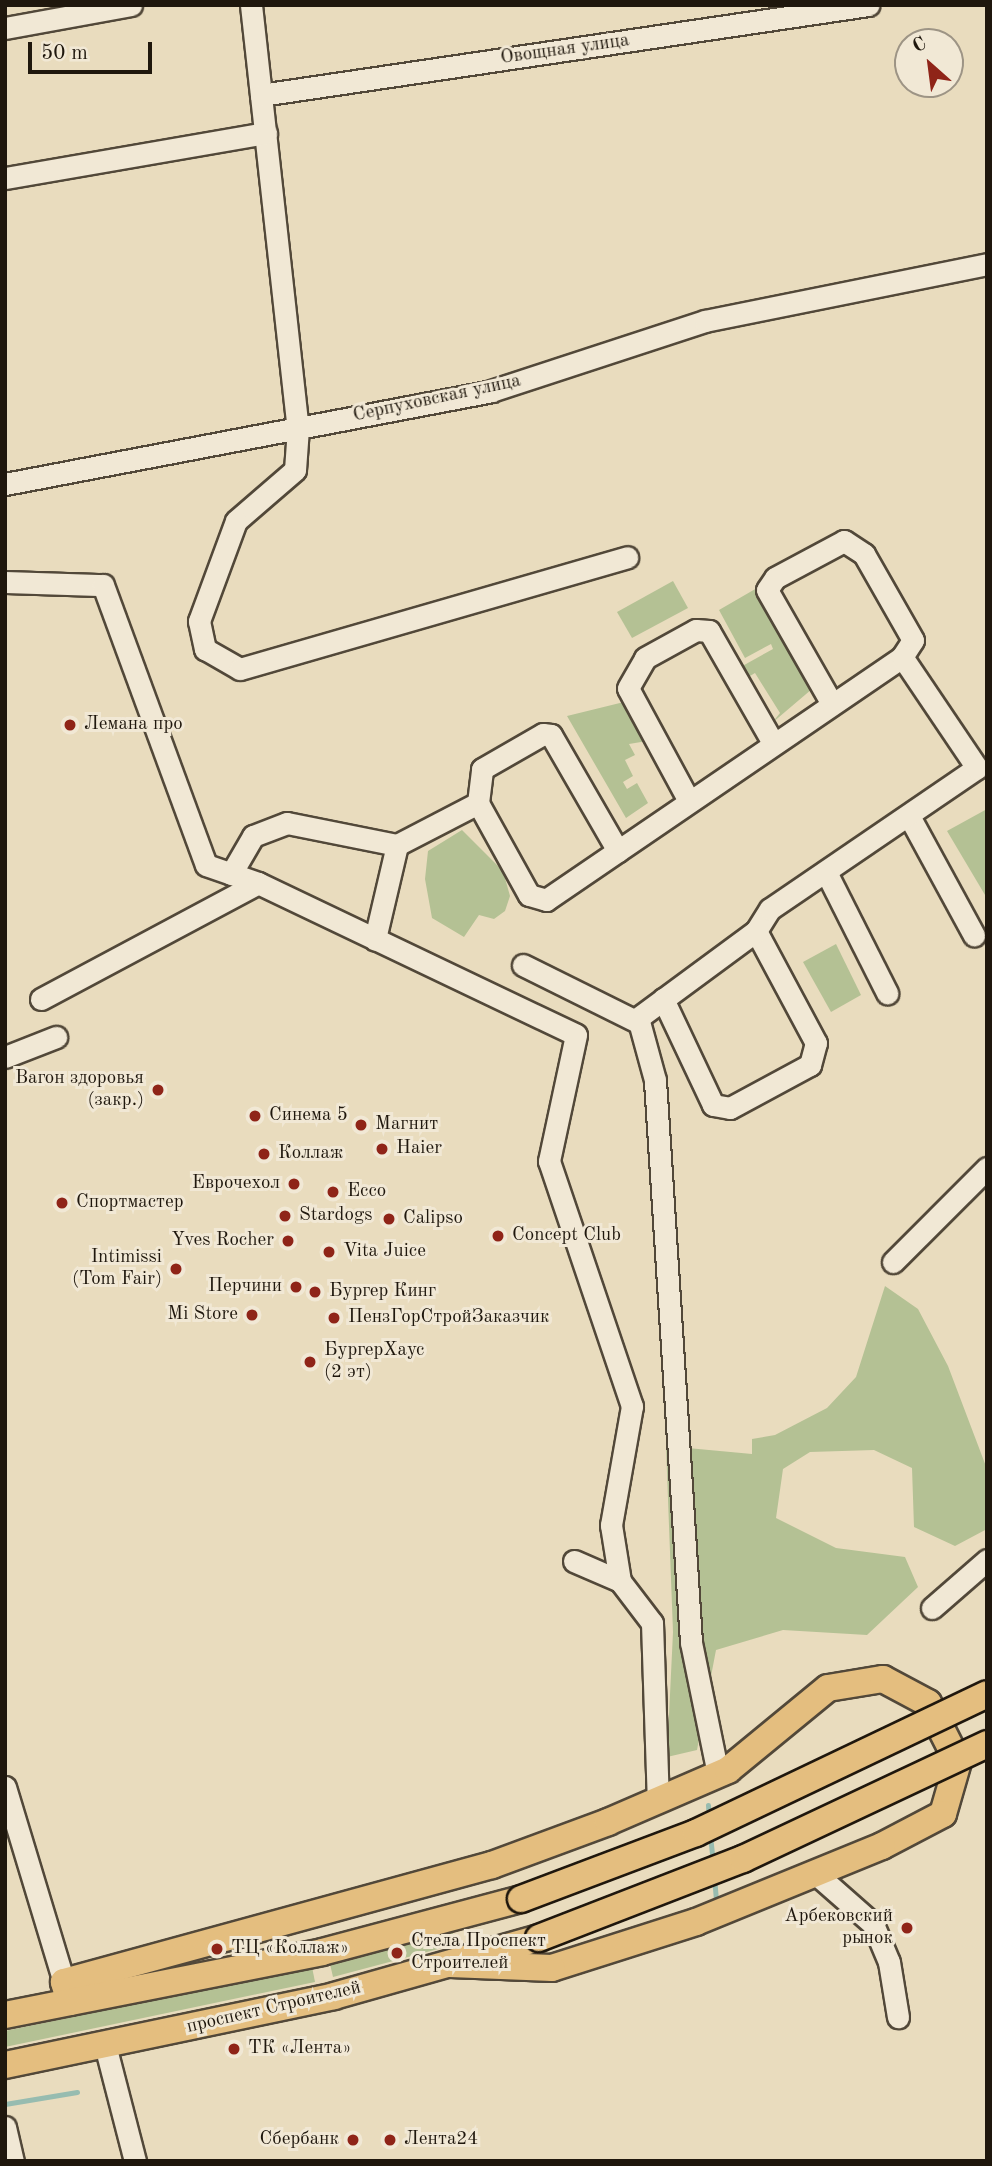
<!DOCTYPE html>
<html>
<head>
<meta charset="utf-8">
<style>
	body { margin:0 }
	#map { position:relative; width:992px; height:2166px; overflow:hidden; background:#e9dcbe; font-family:"Old Standard TT",serif }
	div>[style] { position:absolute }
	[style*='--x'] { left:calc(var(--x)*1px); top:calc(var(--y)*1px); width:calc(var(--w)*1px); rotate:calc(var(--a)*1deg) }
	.green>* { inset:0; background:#b4c194 }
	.stream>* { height:5px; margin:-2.5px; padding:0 2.5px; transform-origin:2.5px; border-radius:2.5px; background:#97bcb0 }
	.roads { filter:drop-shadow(2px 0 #524839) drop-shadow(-2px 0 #524839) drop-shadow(0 2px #524839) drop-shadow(0 -2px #524839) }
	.minor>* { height:21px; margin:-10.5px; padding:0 10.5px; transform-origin:10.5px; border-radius:10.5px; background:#f1e8d5 }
	.major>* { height:26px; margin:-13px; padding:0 13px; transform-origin:13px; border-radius:13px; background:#e4be7f }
	.bridges { filter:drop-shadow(2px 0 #1f170d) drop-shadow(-2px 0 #1f170d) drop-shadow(0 2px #1f170d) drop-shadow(0 -2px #1f170d) }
	.major-bridge>* { height:26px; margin:-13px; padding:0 13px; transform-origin:13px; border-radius:13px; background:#e4be7f }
	.dots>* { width:19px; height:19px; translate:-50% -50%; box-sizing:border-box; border:4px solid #f1e8d5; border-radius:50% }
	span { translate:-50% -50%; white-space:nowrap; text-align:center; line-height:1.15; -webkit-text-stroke:6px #f1e8d5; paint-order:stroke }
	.street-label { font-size:19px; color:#1f170d }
	.poi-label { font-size:19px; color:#1f170d }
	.left { translate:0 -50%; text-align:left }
	.right { translate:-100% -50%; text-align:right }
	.frame { position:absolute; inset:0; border:7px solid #1f170d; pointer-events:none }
	.north { position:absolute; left:894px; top:28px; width:70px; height:70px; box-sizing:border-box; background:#f1e8d5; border:2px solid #9d9485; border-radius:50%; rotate:332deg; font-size:19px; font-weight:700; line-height:28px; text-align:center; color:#1f170d }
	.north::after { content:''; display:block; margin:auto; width:24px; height:32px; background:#8f2418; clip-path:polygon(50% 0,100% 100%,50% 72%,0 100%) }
	.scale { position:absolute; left:28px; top:42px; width:124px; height:32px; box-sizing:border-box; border:4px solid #1f170d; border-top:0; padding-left:9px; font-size:21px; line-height:24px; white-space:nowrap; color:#1f170d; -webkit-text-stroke:5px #f1e8d5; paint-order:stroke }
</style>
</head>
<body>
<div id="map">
	<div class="green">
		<div style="clip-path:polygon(673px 581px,688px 608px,632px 638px,617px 612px)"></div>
		<div style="clip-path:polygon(757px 588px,812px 689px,772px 723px,780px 713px,755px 673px,743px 680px,737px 669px,773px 649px,771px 644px,745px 658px,719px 610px)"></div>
		<div style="clip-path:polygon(624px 702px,647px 741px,629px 744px,635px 755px,625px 760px,633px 776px,623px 782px,627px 789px,637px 783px,648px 803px,626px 818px,567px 716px)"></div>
		<div style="clip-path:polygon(987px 809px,987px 894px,985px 895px,947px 831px)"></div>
		<div style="clip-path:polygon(462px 830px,503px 871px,510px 896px,505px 911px,494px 919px,479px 915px,464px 937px,432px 918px,425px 879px,428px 851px)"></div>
		<div style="clip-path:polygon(836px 944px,861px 995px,831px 1012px,803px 962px)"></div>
		<div style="clip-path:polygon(885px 1286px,918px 1309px,948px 1366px,987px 1469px,987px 1529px,955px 1546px,914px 1527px,912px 1468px,874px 1450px,810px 1452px,783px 1469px,776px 1518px,836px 1548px,905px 1557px,918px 1587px,867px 1635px,783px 1630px,716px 1650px,697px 1750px,667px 1757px,673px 1632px,666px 1446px,752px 1454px,752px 1439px,775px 1435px,827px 1408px,856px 1377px)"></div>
		<div style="clip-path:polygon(452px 1931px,457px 1944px,333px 1977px,330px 1964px)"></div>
		<div style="clip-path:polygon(312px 1967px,315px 1982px,5px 2047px,5px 2031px)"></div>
	</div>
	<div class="stream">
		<div style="--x:708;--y:1805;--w:13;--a:86"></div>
		<div style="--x:710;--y:1835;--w:29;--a:84"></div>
		<div style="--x:714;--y:1877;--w:25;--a:85"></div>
		<div style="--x:5;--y:2104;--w:73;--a:-9.5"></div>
	</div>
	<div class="roads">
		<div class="minor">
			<div style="--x:251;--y:5;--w:426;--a:83.7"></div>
			<div style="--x:298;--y:428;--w:42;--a:94.1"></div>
			<div style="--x:295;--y:470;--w:78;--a:139.2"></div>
			<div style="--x:236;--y:521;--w:107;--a:110.3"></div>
			<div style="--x:199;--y:621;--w:29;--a:78"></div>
			<div style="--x:205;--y:649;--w:40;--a:29.7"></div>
			<div style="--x:240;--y:669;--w:403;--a:-16.1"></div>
			<div style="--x:5;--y:28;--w:128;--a:-10.3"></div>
			<div style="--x:261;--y:95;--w:614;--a:-8.43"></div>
			<div style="--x:5;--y:178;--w:265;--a:-9.8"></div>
			<div style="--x:5;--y:484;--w:495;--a:-10.8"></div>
			<div style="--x:491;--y:391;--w:225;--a:-18.1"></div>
			<div style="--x:705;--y:321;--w:288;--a:-11.4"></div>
			<div style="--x:5;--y:582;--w:98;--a:1.8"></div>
			<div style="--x:103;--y:585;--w:298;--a:69.8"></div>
			<div style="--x:206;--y:865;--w:55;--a:19.1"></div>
			<div style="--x:689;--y:801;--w:128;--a:-118.4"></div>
			<div style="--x:628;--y:688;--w:34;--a:-60"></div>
			<div style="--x:645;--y:658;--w:58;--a:-28.8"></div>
			<div style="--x:696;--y:630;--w:13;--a:4"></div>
			<div style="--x:709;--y:631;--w:127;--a:60.2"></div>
			<div style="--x:478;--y:803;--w:34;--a:-83"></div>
			<div style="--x:482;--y:769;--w:70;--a:-29.8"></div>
			<div style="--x:543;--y:734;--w:8;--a:7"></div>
			<div style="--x:551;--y:735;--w:134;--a:60"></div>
			<div style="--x:909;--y:816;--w:136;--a:61.4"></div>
			<div style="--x:397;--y:845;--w:91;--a:-27.4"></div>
			<div style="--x:478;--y:803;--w:105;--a:61"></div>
			<div style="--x:529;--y:895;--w:18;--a:16"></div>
			<div style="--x:546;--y:900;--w:431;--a:-34.3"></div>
			<div style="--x:902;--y:657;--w:20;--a:-57"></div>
			<div style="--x:913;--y:640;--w:99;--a:-119.7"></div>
			<div style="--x:864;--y:554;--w:24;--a:-147"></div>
			<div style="--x:844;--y:541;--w:78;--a:151.8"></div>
			<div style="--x:775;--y:578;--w:14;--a:124"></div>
			<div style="--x:767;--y:590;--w:131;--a:60.3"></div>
			<div style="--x:826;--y:872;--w:136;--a:63.2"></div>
			<div style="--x:231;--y:874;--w:44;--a:-59.9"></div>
			<div style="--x:253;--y:836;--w:36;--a:-21"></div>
			<div style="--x:287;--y:823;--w:112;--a:11.3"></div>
			<div style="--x:397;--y:845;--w:97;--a:103.2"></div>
			<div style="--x:523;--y:965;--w:128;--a:26.4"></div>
			<div style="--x:41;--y:999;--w:246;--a:-28.1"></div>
			<div style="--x:258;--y:883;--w:352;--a:25.5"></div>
			<div style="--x:576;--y:1035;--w:129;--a:102.1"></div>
			<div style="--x:549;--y:1161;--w:259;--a:71.3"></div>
			<div style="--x:632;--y:1406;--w:121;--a:100"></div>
			<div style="--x:611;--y:1525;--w:57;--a:80.9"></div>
			<div style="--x:663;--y:999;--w:117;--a:64.7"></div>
			<div style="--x:713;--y:1105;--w:17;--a:10"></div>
			<div style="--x:730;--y:1108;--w:91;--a:-28.3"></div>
			<div style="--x:810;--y:1065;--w:23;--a:-75"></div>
			<div style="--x:816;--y:1043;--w:127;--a:-118.2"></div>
			<div style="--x:5;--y:1057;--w:55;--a:-21.4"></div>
			<div style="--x:893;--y:1262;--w:133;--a:-45"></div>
			<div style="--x:574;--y:1561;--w:50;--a:23.5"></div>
			<div style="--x:620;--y:1581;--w:53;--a:52.7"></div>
			<div style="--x:652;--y:1623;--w:178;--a:88.1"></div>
			<div style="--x:932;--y:1608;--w:73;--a:-41.1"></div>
			<div style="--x:718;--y:1774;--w:135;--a:-101.6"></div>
			<div style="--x:691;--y:1642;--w:563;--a:-93.67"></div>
			<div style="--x:655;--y:1080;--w:64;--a:-105.3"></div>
			<div style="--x:638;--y:1018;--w:147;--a:-36.4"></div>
			<div style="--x:756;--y:931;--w:26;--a:-58"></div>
			<div style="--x:770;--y:909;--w:250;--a:-34.3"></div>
			<div style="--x:977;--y:768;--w:134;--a:-124"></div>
			<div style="--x:5;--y:1787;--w:204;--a:73.2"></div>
			<div style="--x:815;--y:1873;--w:77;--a:41.3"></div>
			<div style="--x:873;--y:1924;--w:41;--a:67.2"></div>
			<div style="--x:889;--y:1962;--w:56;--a:80.7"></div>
			<div style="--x:105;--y:2045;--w:120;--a:75.5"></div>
			<div style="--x:5;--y:2127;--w:35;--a:77"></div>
		</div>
		<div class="major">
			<div style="--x:70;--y:2002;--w:21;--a:-107"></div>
			<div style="--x:64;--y:1982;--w:444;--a:-15.3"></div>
			<div style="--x:492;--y:1865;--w:124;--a:-20.3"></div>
			<div style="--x:608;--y:1822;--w:131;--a:-23.4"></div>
			<div style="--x:728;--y:1770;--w:129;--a:-39.4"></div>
			<div style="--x:828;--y:1688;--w:56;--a:-9.3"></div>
			<div style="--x:883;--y:1679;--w:51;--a:28.1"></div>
			<div style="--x:928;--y:1703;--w:66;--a:63"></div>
			<div style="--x:958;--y:1762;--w:54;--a:106.1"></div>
			<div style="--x:943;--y:1814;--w:69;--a:152.3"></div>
			<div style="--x:882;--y:1846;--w:201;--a:157.8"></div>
			<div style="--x:696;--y:1922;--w:151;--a:162.3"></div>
			<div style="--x:552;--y:1968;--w:102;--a:-177.8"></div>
			<div style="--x:5;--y:2015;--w:323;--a:-11.2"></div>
			<div style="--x:322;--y:1952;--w:206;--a:-14.9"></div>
			<div style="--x:5;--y:2065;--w:336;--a:-11.8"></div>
			<div style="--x:334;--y:1996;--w:213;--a:-15.8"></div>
		</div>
	</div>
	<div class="bridges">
		<div class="major-bridge">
			<div style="--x:521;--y:1899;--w:187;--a:-20.7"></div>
			<div style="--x:696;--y:1833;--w:322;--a:-25.5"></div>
			<div style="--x:539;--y:1938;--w:219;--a:-21.2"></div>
			<div style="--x:743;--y:1859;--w:270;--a:-25.2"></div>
		</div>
	</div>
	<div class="dots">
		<div style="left:70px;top:725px;background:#8f2418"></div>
		<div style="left:158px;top:1090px;background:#8f2418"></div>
		<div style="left:255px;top:1116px;background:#8f2418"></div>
		<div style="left:361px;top:1125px;background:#8f2418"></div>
		<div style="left:382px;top:1149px;background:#8f2418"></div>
		<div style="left:264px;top:1154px;background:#8f2418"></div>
		<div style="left:294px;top:1184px;background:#8f2418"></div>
		<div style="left:333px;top:1192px;background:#8f2418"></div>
		<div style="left:62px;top:1203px;background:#8f2418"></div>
		<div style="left:285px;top:1216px;background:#8f2418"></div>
		<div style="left:389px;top:1219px;background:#8f2418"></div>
		<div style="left:498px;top:1236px;background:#8f2418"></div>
		<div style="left:288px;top:1241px;background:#8f2418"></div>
		<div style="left:329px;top:1252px;background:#8f2418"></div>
		<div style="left:176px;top:1269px;background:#8f2418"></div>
		<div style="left:296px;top:1287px;background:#8f2418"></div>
		<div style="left:315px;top:1292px;background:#8f2418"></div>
		<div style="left:252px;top:1315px;background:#8f2418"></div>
		<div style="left:334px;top:1318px;background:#8f2418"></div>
		<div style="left:310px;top:1362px;background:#8f2418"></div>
		<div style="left:907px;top:1928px;background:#8f2418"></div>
		<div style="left:217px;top:1949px;background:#8f2418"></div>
		<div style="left:397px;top:1953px;background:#8f2418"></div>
		<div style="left:234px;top:2049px;background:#8f2418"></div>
		<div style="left:353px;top:2140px;background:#8f2418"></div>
		<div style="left:390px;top:2140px;background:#8f2418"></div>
	</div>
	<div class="street-label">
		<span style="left:565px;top:50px;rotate:-8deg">Овощная улица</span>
		<span style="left:437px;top:399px;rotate:-12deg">Серпуховская улица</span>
		<span style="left:274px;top:2008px;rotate:-13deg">проспект Строителей</span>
	</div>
	<div class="poi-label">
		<span class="left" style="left:84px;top:725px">Лемана про</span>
		<span class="right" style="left:144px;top:1090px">Вагон здоровья<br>(закр.)</span>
		<span class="left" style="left:269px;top:1116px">Синема 5</span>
		<span class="left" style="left:375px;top:1125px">Магнит</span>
		<span class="left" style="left:396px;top:1149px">Haier</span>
		<span class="left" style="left:278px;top:1154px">Коллаж</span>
		<span class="right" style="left:280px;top:1184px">Еврочехол</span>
		<span class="left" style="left:347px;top:1192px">Ecco</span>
		<span class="left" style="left:76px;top:1203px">Спортмастер</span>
		<span class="left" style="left:299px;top:1216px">Stardogs</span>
		<span class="left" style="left:403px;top:1219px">Calipso</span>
		<span class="left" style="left:512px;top:1236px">Concept Club</span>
		<span class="right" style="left:274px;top:1241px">Yves Rocher</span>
		<span class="left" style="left:343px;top:1252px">Vita Juice</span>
		<span class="right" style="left:162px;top:1269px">Intimissi<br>(Tom Fair)</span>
		<span class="right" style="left:282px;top:1287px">Перчини</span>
		<span class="left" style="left:329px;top:1292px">Бургер Кинг</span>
		<span class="right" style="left:238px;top:1315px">Mi Store</span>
		<span class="left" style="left:348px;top:1318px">ПензГорСтройЗаказчик</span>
		<span class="left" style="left:324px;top:1362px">БургерХаус<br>(2 эт)</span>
		<span class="right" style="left:893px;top:1928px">Арбековский<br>рынок</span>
		<span class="left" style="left:411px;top:1953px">Стела Проспект<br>Строителей</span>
		<span class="left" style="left:231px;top:1949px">ТЦ «Коллаж»</span>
		<span class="left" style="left:248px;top:2049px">ТК «Лента»</span>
		<span class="right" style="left:339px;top:2140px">Сбербанк</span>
		<span class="left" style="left:404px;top:2140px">Лента24</span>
	</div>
	<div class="frame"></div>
	<div class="north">С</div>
	<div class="scale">50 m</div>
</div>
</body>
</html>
